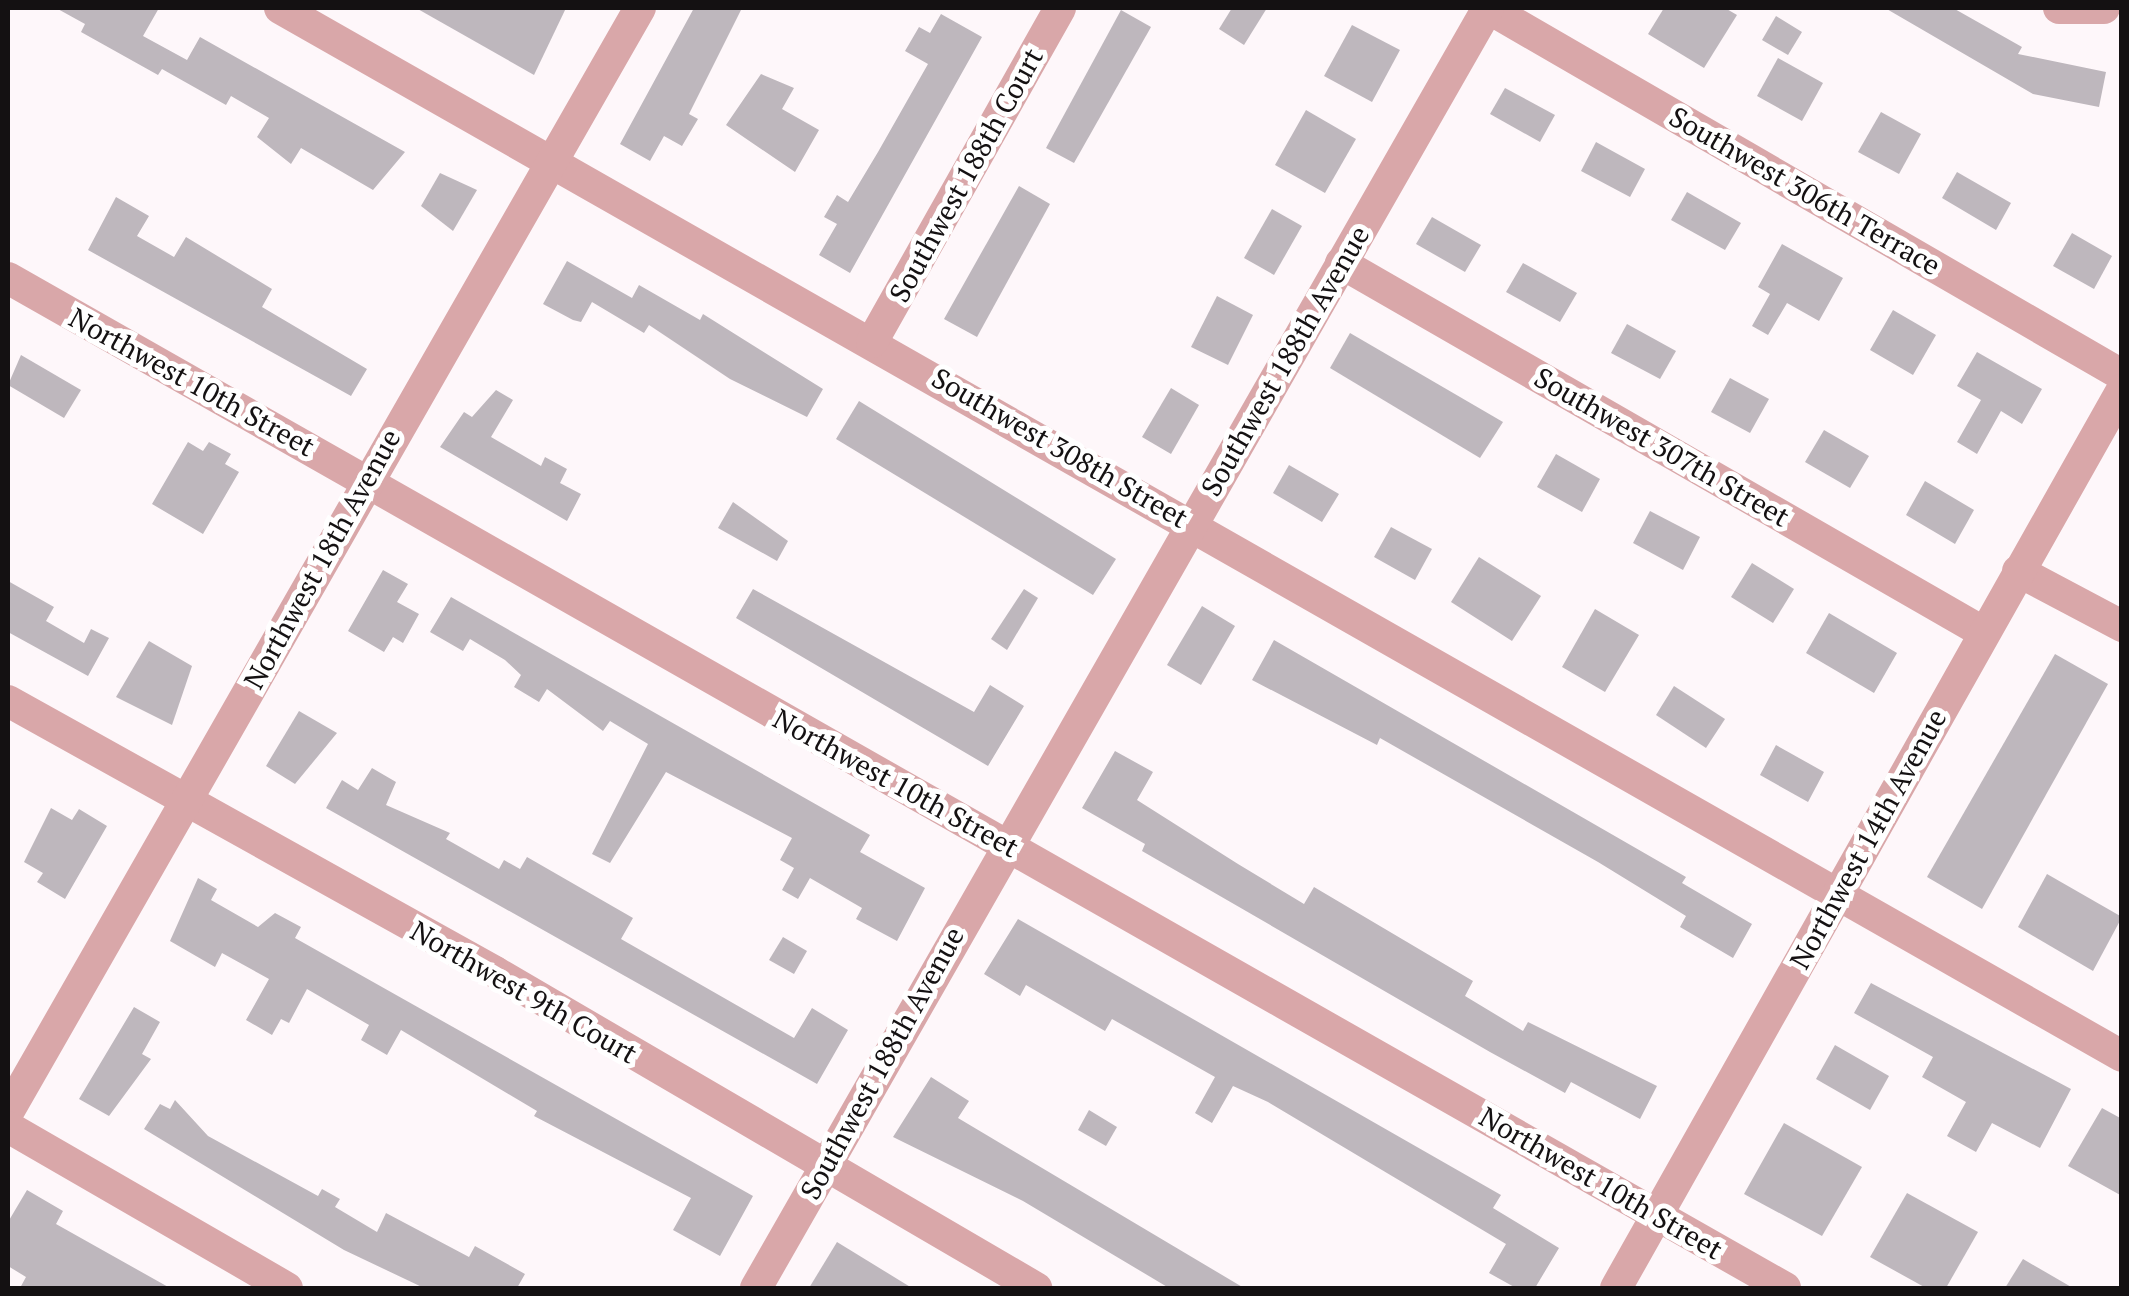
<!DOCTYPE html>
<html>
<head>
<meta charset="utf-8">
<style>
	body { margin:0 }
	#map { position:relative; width:2129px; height:1296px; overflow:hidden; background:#fef7fa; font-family:"PT Serif",serif }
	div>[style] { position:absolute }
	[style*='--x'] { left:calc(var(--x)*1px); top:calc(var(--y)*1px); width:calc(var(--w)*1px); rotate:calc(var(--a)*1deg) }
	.building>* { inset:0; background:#beb7bd }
	.minor>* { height:32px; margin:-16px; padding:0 16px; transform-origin:16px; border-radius:16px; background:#d9a7a9 }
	span { translate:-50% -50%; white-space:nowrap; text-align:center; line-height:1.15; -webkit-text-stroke:10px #fff; paint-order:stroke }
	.street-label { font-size:28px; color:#141112 }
	.frame { position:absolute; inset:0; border:10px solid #141112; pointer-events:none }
</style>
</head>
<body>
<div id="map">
	<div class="building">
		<div style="clip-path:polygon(56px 8px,159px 8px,143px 36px,187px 60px,200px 37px,405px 152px,373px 190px,301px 148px,291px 164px,257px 137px,269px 118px,231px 96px,226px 105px,162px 69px,158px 75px,81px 32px,85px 24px)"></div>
		<div style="clip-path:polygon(416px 8px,566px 8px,534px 75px)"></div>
		<div style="clip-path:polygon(694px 8px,742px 8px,689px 114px,698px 119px,682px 146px,664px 136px,650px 161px,620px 144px)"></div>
		<div style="clip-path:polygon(1232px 8px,1267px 8px,1244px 45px,1219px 29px)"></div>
		<div style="clip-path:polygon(1664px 8px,1725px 8px,1737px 15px,1704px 68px,1648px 34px)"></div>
		<div style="clip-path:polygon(1885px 8px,1953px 8px,2022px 47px,2018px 54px,2106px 72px,2099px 107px,2033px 94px)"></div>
		<div style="clip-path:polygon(1121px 10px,1151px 27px,1074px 163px,1046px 148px)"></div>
		<div style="clip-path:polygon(941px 14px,982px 37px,850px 273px,819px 255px,837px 224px,824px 217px,837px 195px,848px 202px,878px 152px,928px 64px,905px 51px,919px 27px,930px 33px)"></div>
		<div style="clip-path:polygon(1776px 16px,1802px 32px,1788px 55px,1762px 40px)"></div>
		<div style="clip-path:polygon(1352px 25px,1400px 50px,1372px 102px,1324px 76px)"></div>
		<div style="clip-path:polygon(1778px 58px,1823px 83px,1802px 121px,1757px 96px)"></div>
		<div style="clip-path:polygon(761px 74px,794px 88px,782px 109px,819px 130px,795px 172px,726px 125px)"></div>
		<div style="clip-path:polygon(1505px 88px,1555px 115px,1540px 142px,1490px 114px)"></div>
		<div style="clip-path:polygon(1306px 110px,1356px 139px,1325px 193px,1275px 165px)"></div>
		<div style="clip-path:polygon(1881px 112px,1921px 134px,1899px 174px,1858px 152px)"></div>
		<div style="clip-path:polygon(1596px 142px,1645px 169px,1630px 197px,1581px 171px)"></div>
		<div style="clip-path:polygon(1957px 172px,2011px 203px,1996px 230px,1942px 198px)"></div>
		<div style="clip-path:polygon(440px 173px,477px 190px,453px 231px,421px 206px)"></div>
		<div style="clip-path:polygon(1019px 186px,1050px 204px,977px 337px,944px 319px)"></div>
		<div style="clip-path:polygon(1687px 192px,1741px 223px,1725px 250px,1671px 220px)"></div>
		<div style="clip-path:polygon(116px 197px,149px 216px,137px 236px,174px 257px,186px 237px,272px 289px,262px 307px,367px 369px,351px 396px,88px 250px)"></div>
		<div style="clip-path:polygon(1272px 209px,1302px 226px,1274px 275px,1244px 258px)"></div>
		<div style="clip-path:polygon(1432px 217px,1481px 245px,1465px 272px,1416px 244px)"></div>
		<div style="clip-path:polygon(2072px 233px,2112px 256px,2094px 289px,2053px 266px)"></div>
		<div style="clip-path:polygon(1782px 244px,1843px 278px,1819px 321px,1787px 303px,1768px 335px,1752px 326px,1770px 294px,1758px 287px)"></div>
		<div style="clip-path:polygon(567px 261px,632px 298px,639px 285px,700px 320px,703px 314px,823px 389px,807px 417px,730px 379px,649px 325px,644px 333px,592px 302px,581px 322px,573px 320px,543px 304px)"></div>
		<div style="clip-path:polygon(1523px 263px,1577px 293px,1560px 322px,1506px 292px)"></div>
		<div style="clip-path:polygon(1217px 296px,1253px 315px,1228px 365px,1191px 347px)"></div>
		<div style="clip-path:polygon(1893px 310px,1936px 335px,1913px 375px,1870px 350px)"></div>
		<div style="clip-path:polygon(1627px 324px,1676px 351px,1660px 379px,1611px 353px)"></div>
		<div style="clip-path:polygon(1350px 333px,1503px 422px,1480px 458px,1330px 368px)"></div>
		<div style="clip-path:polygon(1977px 352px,2042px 389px,2022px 424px,2001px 411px,1977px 454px,1957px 442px,1981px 400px,1957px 386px)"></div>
		<div style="clip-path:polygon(21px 355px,81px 390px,64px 418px,8px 385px)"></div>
		<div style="clip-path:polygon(1730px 378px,1769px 399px,1750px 433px,1711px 412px)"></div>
		<div style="clip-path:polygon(1171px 388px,1199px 405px,1171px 454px,1142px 437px)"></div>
		<div style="clip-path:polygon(496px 390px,513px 400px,491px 437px,541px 466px,545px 457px,567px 469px,560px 483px,581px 494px,567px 521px,440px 447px,464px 412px,472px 417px)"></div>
		<div style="clip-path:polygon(859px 401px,1116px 559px,1093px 595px,836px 439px)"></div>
		<div style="clip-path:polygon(1824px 430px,1869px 456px,1850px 488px,1805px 462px)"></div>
		<div style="clip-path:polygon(188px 442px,203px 451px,209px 442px,231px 454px,225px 464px,239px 472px,203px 534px,152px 504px)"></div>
		<div style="clip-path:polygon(1556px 454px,1600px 479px,1582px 512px,1537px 487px)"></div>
		<div style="clip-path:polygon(1289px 465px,1339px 494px,1322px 522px,1273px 493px)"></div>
		<div style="clip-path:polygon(1925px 481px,1974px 510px,1955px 544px,1906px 515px)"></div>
		<div style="clip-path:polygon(733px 502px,788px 541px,777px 561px,718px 528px)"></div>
		<div style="clip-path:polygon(1650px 511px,1700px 537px,1683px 570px,1633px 543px)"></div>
		<div style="clip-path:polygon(1391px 527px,1432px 549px,1415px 580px,1374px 557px)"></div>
		<div style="clip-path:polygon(1479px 557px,1541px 596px,1512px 641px,1451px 602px)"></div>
		<div style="clip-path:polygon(1752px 563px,1794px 589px,1773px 623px,1731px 597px)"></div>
		<div style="clip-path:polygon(383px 570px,408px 584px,397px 602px,419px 614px,403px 643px,393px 637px,384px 652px,348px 631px)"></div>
		<div style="clip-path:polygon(8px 581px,54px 607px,46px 621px,84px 643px,91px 629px,109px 638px,88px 676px,8px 632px)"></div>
		<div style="clip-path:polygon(753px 589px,974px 712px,990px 685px,1024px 706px,988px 766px,736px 618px)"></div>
		<div style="clip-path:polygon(1024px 589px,1038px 598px,1007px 650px,991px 639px)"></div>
		<div style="clip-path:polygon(451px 597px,870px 835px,860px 852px,925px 888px,897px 941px,856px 919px,862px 908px,810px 878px,798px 899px,782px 890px,794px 868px,780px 860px,792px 838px,666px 772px,610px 863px,592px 854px,648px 744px,610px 721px,603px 731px,547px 689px,539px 702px,514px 687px,521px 675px,505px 660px,470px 639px,463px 651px,430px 632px)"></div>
		<div style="clip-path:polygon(1202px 606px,1235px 626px,1201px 685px,1167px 665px)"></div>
		<div style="clip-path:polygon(1595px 609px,1639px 635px,1605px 692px,1562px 667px)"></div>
		<div style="clip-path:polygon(1829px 613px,1897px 653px,1874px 693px,1806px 653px)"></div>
		<div style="clip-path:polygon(1274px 640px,1686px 877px,1682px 883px,1752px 924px,1733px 958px,1680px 927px,1686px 916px,1598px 862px,1380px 738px,1377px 745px,1252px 680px)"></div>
		<div style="clip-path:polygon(149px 641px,192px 666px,172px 725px,116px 697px)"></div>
		<div style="clip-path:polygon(2055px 654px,2108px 684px,1982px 909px,1927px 877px)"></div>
		<div style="clip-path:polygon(1674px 686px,1725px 719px,1706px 748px,1656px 715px)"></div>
		<div style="clip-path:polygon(299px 711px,337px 733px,295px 784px,266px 766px)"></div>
		<div style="clip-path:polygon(1776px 745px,1824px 772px,1808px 802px,1760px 775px)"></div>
		<div style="clip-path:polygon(1115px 751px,1153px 772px,1137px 800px,1238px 864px,1304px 904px,1314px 887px,1473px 981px,1465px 996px,1523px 1031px,1528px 1022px,1657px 1086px,1640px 1119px,1571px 1082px,1565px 1093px,1490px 1052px,1142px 851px,1145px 844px,1082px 808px)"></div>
		<div style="clip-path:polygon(372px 768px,396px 782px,386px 805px,450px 833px,446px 839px,499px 869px,504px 860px,520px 869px,527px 857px,633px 918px,621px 939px,794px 1038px,812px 1008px,848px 1030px,817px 1084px,326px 808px,342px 780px,358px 790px)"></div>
		<div style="clip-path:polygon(51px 808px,72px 820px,79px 809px,107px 826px,65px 899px,37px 882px,43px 873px,24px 862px)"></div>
		<div style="clip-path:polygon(2047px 874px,2122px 917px,2093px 971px,2018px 927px)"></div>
		<div style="clip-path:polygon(198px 878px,217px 889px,211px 900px,258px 927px,275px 913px,301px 927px,295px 938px,753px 1196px,720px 1256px,673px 1230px,691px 1198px,534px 1116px,537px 1111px,401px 1030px,387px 1055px,361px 1040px,369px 1025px,307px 989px,289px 1023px,281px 1019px,272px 1035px,246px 1020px,269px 979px,222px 953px,215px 967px,170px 941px)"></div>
		<div style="clip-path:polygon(1018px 919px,1501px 1195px,1493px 1208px,1559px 1248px,1535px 1288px,1516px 1288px,1489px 1273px,1506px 1244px,1268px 1102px,1233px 1086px,1212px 1123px,1195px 1113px,1215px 1077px,1112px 1019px,1105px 1031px,1026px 985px,1020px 996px,984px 974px)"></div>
		<div style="clip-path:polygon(783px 937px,807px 951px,794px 974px,769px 960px)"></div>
		<div style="clip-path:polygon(1871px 983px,2071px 1089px,2040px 1148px,1992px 1123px,1976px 1152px,1947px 1136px,1966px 1102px,1922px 1077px,1933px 1057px,1854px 1013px)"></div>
		<div style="clip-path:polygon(134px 1007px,160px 1022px,142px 1054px,151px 1059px,109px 1116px,79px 1099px)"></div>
		<div style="clip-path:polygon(1835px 1045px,1889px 1076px,1870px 1110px,1816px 1079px)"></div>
		<div style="clip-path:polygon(931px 1077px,969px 1101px,958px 1118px,1244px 1288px,1169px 1288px,1023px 1201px,893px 1137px)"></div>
		<div style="clip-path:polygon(175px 1100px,208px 1136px,318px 1196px,322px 1189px,340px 1199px,335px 1207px,377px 1232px,386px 1213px,469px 1257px,475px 1246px,525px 1274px,517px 1288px,424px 1288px,344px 1250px,144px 1129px,160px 1104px,170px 1109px)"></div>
		<div style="clip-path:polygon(2102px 1108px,2122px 1119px,2122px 1196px,2068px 1166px)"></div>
		<div style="clip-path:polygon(1089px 1110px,1117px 1127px,1106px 1146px,1078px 1130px)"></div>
		<div style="clip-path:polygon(1784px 1123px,1862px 1167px,1822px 1236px,1744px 1194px)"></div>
		<div style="clip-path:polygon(27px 1190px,63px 1211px,56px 1224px,170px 1288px,20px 1288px,26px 1277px,8px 1266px,8px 1222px)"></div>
		<div style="clip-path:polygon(1907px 1193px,1978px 1232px,1946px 1288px,1926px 1288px,1870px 1257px)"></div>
		<div style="clip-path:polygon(837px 1242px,912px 1288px,809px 1288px)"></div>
		<div style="clip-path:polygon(2023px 1259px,2073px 1288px,2005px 1288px)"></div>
	</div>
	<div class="minor">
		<div style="--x:280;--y:8;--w:2119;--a:29.64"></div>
		<div style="--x:1488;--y:8;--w:733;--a:30.07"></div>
		<div style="--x:2059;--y:8;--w:45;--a:0"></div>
		<div style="--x:1341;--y:263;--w:740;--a:29.89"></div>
		<div style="--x:8;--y:278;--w:2044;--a:29.61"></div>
		<div style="--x:872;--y:342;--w:383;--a:-60.6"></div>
		<div style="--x:2018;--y:571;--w:118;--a:27.9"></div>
		<div style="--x:8;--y:701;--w:557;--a:29.09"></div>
		<div style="--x:495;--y:972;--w:627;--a:30.29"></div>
		<div style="--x:8;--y:1112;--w:1272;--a:-60.21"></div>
		<div style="--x:8;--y:1127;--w:322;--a:30"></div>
		<div style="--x:756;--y:1288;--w:1475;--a:-60.24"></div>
		<div style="--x:1616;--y:1288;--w:1031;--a:-60.6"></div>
	</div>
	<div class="street-label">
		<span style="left:966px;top:175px;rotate:-61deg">Southwest 188th Court</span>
		<span style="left:1805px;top:191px;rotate:30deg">Southwest 306th Terrace</span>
		<span style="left:1285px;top:361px;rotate:-60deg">Southwest 188th Avenue</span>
		<span style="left:192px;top:382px;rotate:29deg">Northwest 10th Street</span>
		<span style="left:1662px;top:447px;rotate:30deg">Southwest 307th Street</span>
		<span style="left:1060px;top:448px;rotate:30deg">Southwest 308th Street</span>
		<span style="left:322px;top:559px;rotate:-61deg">Northwest 18th Avenue</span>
		<span style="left:896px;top:783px;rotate:29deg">Northwest 10th Street</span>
		<span style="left:1868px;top:839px;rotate:-61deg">Northwest 14th Avenue</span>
		<span style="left:524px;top:992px;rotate:30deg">Northwest 9th Court</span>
		<span style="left:882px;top:1063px;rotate:-61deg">Southwest 188th Avenue</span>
		<span style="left:1601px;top:1183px;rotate:30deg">Northwest 10th Street</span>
	</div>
	<div class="frame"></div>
</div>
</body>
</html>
